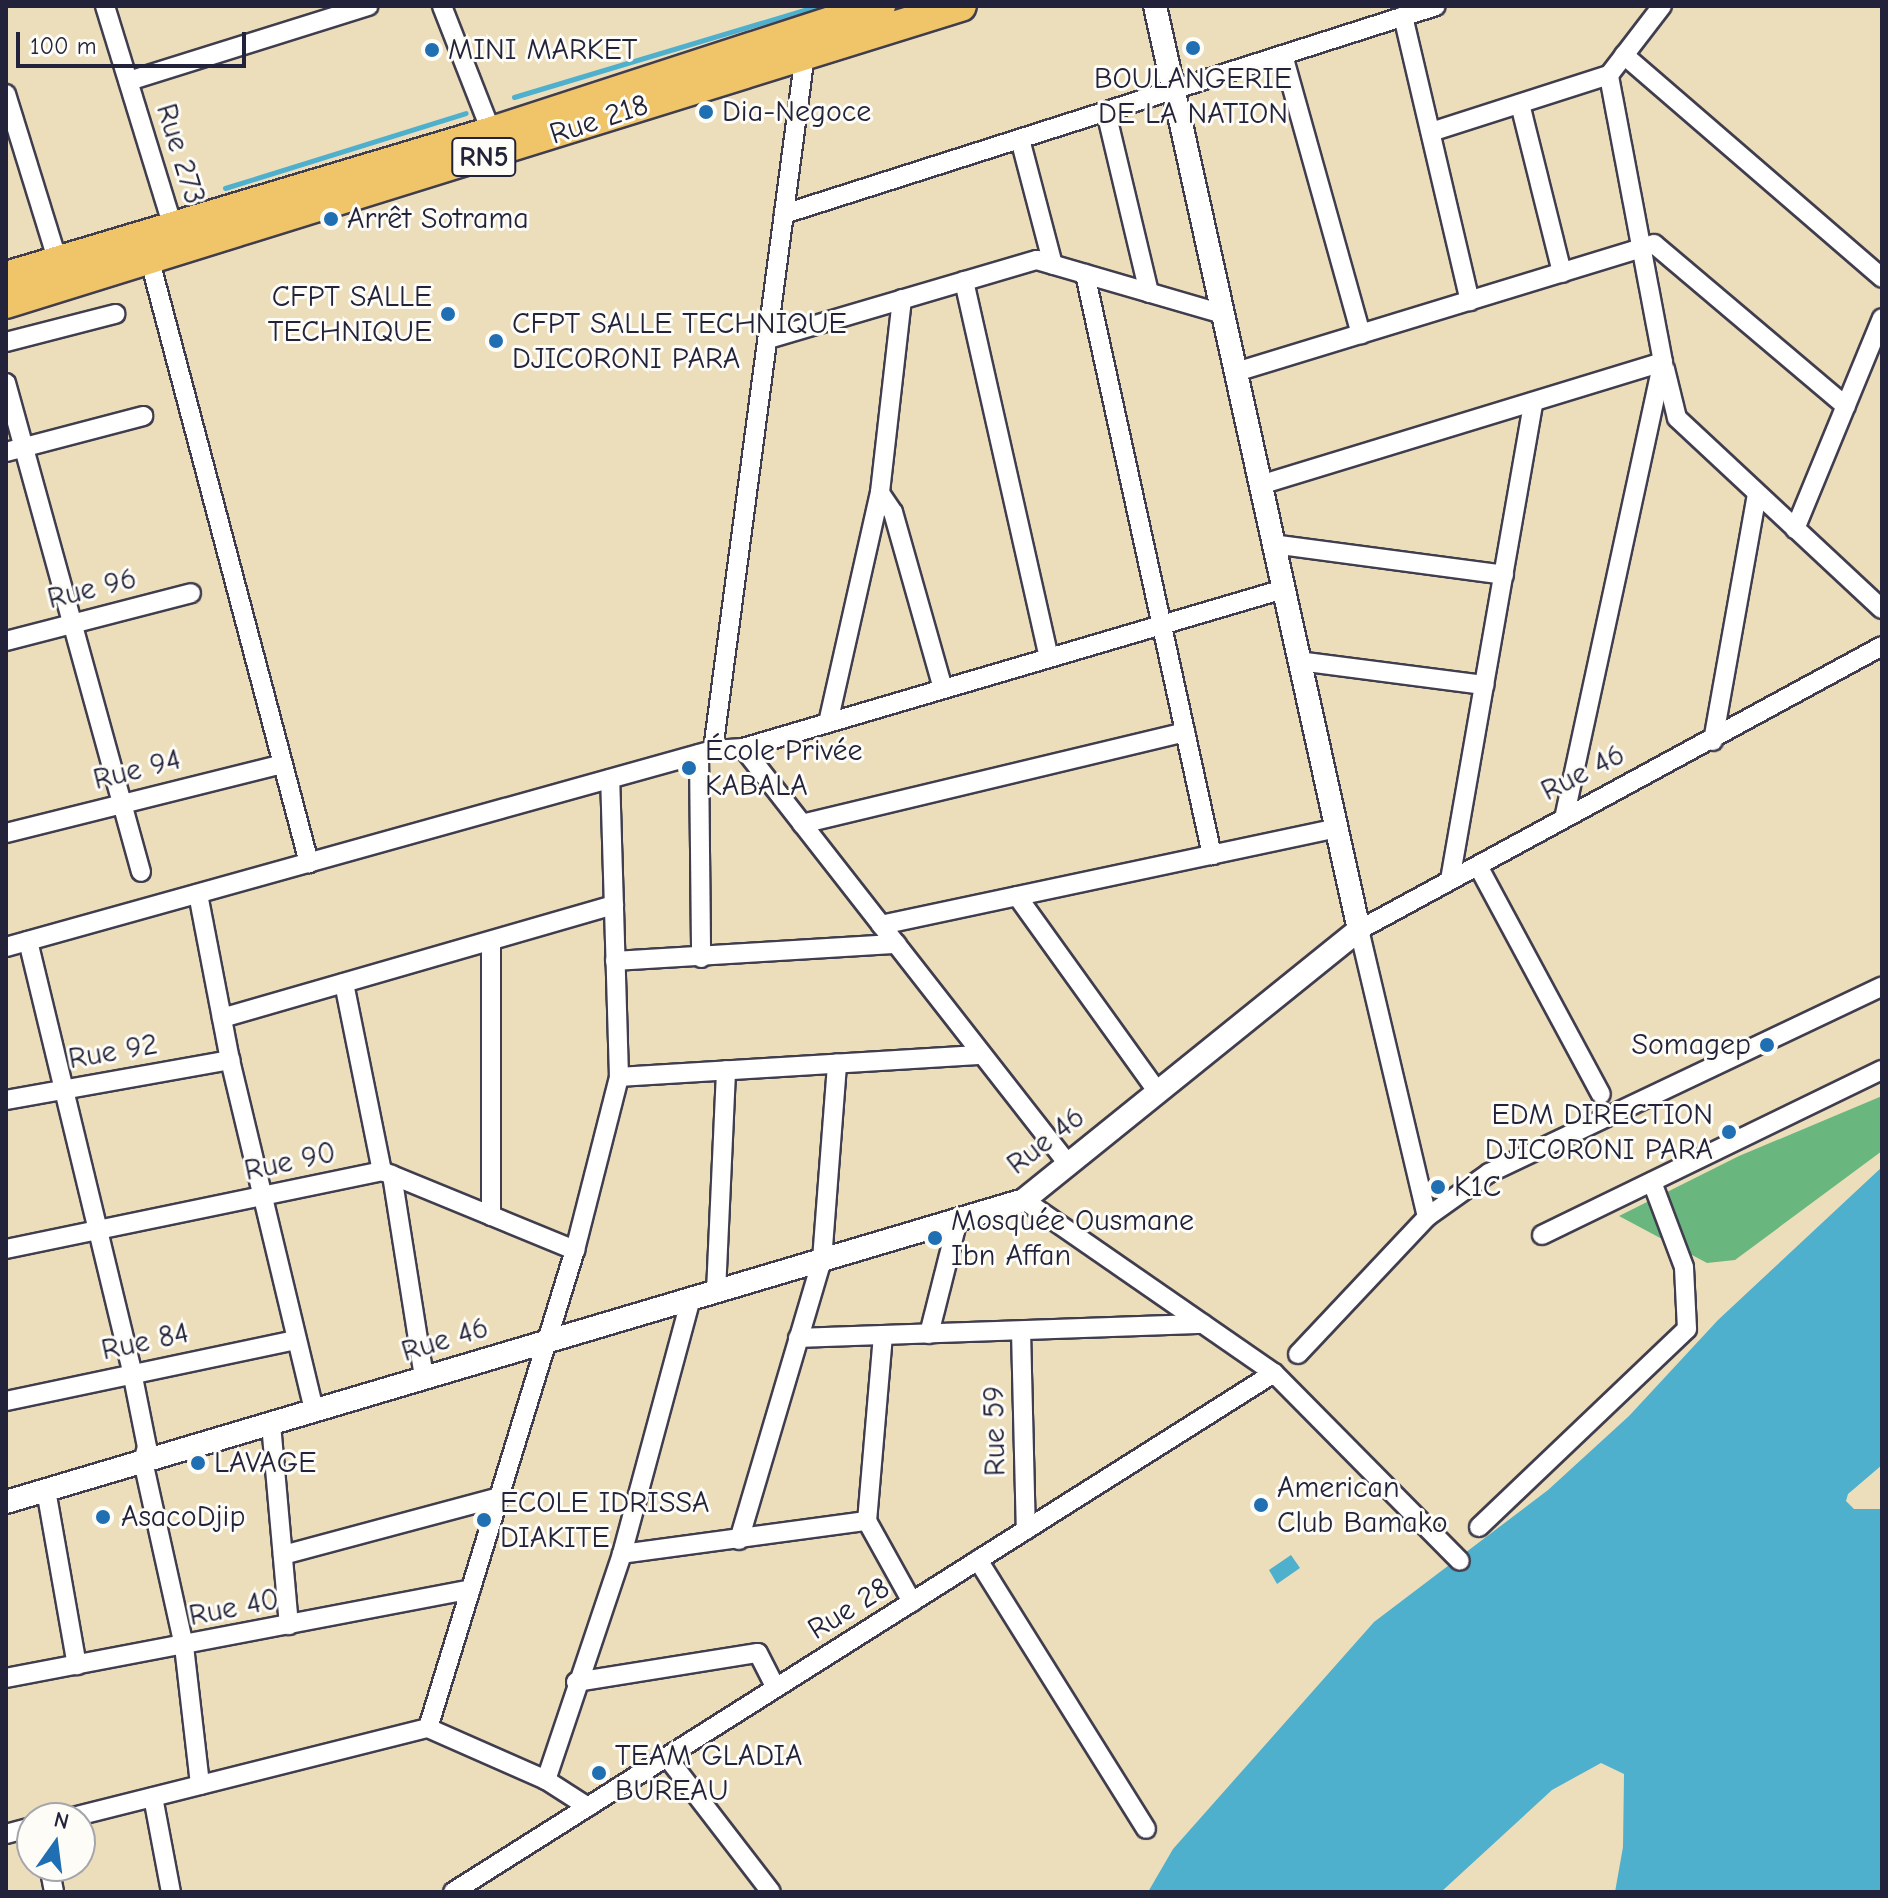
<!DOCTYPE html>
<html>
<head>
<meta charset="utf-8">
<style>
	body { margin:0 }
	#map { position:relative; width:1888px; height:1898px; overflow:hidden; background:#eddebb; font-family:"Comic Neue",sans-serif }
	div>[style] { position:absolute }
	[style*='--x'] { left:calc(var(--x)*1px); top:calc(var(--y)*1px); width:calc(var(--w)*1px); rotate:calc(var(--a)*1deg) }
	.forest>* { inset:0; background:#69b67f }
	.water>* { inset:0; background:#4fb0ce }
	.stream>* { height:5px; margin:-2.5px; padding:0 2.5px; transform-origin:2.5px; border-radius:2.5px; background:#4fb0ce }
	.roads { filter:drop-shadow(2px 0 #403e4e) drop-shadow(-2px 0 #403e4e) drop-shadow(0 2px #403e4e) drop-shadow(0 -2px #403e4e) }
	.minor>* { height:18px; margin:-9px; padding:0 9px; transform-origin:9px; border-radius:9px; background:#fff }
	.tertiary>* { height:22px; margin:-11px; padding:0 11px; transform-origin:11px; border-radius:11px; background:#fff }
	.trunk>* { height:30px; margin:-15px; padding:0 15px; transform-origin:15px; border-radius:15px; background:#f0c469 }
	.dots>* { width:22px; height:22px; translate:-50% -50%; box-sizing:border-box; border:4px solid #fdfcf7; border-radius:50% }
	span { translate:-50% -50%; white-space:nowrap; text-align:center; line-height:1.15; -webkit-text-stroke:6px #fdfcf7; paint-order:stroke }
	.shield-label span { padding:2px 6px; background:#fdfcf7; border:2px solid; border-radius:6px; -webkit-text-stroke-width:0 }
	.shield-label { font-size:28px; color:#22223b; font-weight:700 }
	.poi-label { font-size:30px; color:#22223b }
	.left { translate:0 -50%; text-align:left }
	.right { translate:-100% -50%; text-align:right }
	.street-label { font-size:30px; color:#22223b }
	.frame { position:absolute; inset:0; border:8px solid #22223b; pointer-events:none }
	.north { position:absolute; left:16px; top:1802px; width:80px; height:80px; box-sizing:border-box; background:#fdfcf7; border:2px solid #a5a5ac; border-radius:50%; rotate:14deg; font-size:22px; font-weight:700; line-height:32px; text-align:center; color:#22223b }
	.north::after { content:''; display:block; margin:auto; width:28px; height:36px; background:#1f6fb2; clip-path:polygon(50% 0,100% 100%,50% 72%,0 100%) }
	.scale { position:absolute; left:16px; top:32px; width:230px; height:36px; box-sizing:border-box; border:4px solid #22223b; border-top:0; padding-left:10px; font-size:24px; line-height:28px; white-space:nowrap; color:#22223b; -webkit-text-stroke:6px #fdfcf7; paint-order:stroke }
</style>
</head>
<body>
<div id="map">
	<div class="forest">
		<div style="clip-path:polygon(1882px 1096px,1882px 1151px,1735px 1260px,1707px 1263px,1619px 1216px,1739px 1156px)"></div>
	</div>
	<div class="water">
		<div style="clip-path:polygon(1882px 1167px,1882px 1465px,1848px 1494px,1846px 1501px,1854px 1509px,1882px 1509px,1882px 1892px,1615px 1892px,1623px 1847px,1624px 1774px,1601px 1763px,1552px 1790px,1441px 1892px,1148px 1892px,1173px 1849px,1374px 1622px,1548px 1490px,1629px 1416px,1718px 1320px)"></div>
		<div style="clip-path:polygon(1291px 1555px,1300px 1568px,1277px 1584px,1269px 1570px)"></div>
	</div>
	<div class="stream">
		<div style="--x:514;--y:97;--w:317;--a:-16.7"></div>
		<div style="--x:225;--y:188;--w:252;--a:-17.3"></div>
	</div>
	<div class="roads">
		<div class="minor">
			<div style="--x:105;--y:6;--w:231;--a:72.9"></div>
			<div style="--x:442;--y:6;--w:145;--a:68.6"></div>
			<div style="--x:1403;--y:16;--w:293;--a:76.8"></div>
			<div style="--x:1283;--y:55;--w:290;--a:74.4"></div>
			<div style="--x:1624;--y:55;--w:341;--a:40.8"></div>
			<div style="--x:129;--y:81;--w:251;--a:-17.4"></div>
			<div style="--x:6;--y:94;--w:176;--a:72.8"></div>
			<div style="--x:1520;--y:104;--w:174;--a:76"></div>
			<div style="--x:1106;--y:112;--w:186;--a:76.6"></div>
			<div style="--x:1431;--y:132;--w:187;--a:-17.8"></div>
			<div style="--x:1609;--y:75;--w:87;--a:-52.5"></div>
			<div style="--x:1020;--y:139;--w:130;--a:75.3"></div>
			<div style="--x:784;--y:214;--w:684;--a:-17.69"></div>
			<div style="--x:150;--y:261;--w:623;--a:75.2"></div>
			<div style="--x:1085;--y:274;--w:595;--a:77.67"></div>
			<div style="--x:964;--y:281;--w:386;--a:77.3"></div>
			<div style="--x:902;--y:299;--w:195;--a:96.5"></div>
			<div style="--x:880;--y:493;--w:23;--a:56"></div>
			<div style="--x:893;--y:512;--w:184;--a:74.2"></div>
			<div style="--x:768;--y:339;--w:280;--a:-16.4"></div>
			<div style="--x:1037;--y:260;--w:194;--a:16.2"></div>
			<div style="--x:6;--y:342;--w:113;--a:-14.4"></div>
			<div style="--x:1665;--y:369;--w:50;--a:76.2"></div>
			<div style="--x:1677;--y:418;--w:280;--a:43"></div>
			<div style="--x:1236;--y:372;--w:437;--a:-17"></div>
			<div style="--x:1654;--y:244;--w:251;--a:40.2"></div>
			<div style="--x:6;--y:383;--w:507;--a:74.57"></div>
			<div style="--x:6;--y:452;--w:142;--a:-14.7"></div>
			<div style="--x:1260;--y:485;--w:421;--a:-17"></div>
			<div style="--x:1795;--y:529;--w:228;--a:-67.6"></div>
			<div style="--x:1273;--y:544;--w:233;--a:7.6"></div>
			<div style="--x:6;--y:641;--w:191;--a:-14.5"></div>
			<div style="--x:1299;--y:661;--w:187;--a:7.4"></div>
			<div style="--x:828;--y:723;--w:236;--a:-77.3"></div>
			<div style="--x:1713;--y:741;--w:250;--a:-79.9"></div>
			<div style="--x:743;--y:748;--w:528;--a:52"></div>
			<div style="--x:713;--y:750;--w:702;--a:-82.47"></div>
			<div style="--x:699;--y:754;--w:204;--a:89.4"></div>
			<div style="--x:1565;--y:814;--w:463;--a:-77.8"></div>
			<div style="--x:1663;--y:362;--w:292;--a:-100.7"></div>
			<div style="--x:802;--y:824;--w:394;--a:-13.5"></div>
			<div style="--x:6;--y:833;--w:285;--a:-14"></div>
			<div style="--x:1478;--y:866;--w:259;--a:61.7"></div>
			<div style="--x:1450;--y:880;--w:485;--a:-80.1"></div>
			<div style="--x:198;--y:894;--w:169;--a:79.1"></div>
			<div style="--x:230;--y:1060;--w:361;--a:76.5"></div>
			<div style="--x:1017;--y:896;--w:240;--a:54.3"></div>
			<div style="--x:881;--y:925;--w:465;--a:-12"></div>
			<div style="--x:28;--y:941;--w:443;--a:76.4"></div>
			<div style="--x:132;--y:1372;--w:76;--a:78.7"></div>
			<div style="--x:147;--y:1447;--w:15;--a:106"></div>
			<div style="--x:143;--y:1461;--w:189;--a:77.5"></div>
			<div style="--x:184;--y:1646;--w:140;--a:83.4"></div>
			<div style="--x:6;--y:947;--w:734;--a:-15.57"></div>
			<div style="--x:713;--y:750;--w:30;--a:-4"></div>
			<div style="--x:743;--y:748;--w:564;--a:-16.38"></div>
			<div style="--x:615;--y:961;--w:282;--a:-3.5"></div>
			<div style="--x:344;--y:983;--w:192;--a:78.6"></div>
			<div style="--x:222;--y:1018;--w:408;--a:-16.1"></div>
			<div style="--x:619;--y:1077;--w:363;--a:-3.5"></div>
			<div style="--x:6;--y:1100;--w:228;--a:-10.1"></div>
			<div style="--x:392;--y:1175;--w:206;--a:81"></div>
			<div style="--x:1024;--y:1200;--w:304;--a:34.7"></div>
			<div style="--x:1274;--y:1373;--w:264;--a:45.3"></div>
			<div style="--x:491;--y:1216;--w:275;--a:-90"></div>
			<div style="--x:1427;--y:1217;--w:295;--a:-103.3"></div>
			<div style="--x:1359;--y:930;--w:595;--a:-28.5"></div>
			<div style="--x:1542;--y:1235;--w:378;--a:-25.9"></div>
			<div style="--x:6;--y:1249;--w:384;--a:-11.7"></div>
			<div style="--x:382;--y:1171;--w:209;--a:22.3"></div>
			<div style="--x:716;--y:1292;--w:222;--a:-87.4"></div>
			<div style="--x:1021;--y:1331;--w:199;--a:88.6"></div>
			<div style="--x:929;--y:1334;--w:119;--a:-75.8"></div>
			<div style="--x:883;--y:1335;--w:187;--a:94.9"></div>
			<div style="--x:867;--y:1521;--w:93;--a:60.9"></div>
			<div style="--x:798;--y:1338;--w:405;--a:-2"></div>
			<div style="--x:1298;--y:1354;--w:188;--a:-46.7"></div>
			<div style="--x:1427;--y:1217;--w:76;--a:-35.4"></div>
			<div style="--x:1489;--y:1173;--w:435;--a:-25.4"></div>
			<div style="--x:6;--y:1401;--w:296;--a:-11.9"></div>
			<div style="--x:271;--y:1424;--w:202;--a:84.9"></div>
			<div style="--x:46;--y:1490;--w:178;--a:80"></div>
			<div style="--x:1479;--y:1527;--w:287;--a:-43.6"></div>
			<div style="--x:1687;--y:1329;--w:62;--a:-92.8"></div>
			<div style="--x:1684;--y:1267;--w:91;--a:-110.6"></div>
			<div style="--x:739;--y:1540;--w:292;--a:-73.5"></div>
			<div style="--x:822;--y:1260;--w:197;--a:-85.6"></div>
			<div style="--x:622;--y:1554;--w:247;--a:-7.7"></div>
			<div style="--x:283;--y:1555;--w:225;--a:-15"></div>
			<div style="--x:978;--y:1560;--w:317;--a:58"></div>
			<div style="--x:6;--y:1678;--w:473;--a:-10.8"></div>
			<div style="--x:576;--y:1682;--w:184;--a:-9.1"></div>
			<div style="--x:758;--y:1653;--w:39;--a:63"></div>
			<div style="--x:428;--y:1728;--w:500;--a:-72.91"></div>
			<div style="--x:575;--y:1250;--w:179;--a:-75.7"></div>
			<div style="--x:619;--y:1077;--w:298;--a:-91.7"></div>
			<div style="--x:667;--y:1757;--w:170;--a:52.4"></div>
			<div style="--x:546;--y:1780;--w:238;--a:-71.4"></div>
			<div style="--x:622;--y:1554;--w:264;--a:-74.9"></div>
			<div style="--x:153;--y:1797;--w:97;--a:79.3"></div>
			<div style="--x:69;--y:1818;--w:370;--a:-14.1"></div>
			<div style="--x:428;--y:1728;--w:129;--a:23.8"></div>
			<div style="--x:546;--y:1780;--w:50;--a:32.7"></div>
			<div style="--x:6;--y:1834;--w:27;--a:-15"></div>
			<div style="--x:49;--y:1866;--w:26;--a:79"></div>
			<div style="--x:453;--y:1892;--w:971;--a:-32.3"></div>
		</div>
		<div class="tertiary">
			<div style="--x:6;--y:1502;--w:1062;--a:-16.52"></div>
			<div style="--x:1024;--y:1200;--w:430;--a:-38.9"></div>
			<div style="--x:1359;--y:930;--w:946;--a:-102.45"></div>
		</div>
		<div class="trunk">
			<div style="--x:6;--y:277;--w:507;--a:-16.61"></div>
			<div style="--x:492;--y:132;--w:408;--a:-18"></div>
			<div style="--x:6;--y:303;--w:1000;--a:-17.28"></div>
		</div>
	</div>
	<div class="dots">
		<div style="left:1193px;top:48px;background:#1f6fb2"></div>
		<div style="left:432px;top:50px;background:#1f6fb2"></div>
		<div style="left:706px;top:112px;background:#1f6fb2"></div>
		<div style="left:331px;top:219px;background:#1f6fb2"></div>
		<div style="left:448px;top:314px;background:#1f6fb2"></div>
		<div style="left:496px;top:341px;background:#1f6fb2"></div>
		<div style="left:689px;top:768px;background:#1f6fb2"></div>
		<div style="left:1767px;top:1045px;background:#1f6fb2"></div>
		<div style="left:1729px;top:1132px;background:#1f6fb2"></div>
		<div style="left:1438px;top:1187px;background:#1f6fb2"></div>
		<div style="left:935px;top:1238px;background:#1f6fb2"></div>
		<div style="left:198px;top:1463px;background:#1f6fb2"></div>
		<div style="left:1261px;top:1505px;background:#1f6fb2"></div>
		<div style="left:103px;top:1517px;background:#1f6fb2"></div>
		<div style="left:484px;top:1520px;background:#1f6fb2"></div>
		<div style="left:599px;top:1773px;background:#1f6fb2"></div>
	</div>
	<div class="shield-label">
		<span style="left:484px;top:157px">RN5</span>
	</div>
	<div class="poi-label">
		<span class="left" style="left:448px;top:50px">MINI MARKET</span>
		<span style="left:1193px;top:96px">BOULANGERIE<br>DE LA NATION</span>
		<span class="left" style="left:722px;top:112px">Dia-Negoce</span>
		<span class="left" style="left:347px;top:219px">Arrêt Sotrama</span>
		<span class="right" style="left:432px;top:314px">CFPT SALLE<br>TECHNIQUE</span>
		<span class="left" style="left:512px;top:341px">CFPT SALLE TECHNIQUE<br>DJICORONI PARA</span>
		<span class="left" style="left:705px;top:768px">École Privée<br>KABALA</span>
		<span class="right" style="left:1751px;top:1045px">Somagep</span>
		<span class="right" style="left:1713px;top:1132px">EDM DIRECTION<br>DJICORONI PARA</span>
		<span class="left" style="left:1454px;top:1187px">K1C</span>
		<span class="left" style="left:951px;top:1238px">Mosquée Ousmane<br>Ibn Affan</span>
		<span class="left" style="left:214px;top:1463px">LAVAGE</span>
		<span class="left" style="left:1277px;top:1505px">American<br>Club Bamako</span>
		<span class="left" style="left:500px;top:1520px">ECOLE IDRISSA<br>DIAKITE</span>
		<span class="left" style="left:121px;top:1517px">AsacoDjip</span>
		<span class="left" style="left:615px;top:1773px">TEAM GLADIA<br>BUREAU</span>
	</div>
	<div class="street-label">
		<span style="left:599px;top:120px;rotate:-18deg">Rue 218</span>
		<span style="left:180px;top:154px;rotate:73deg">Rue 273</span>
		<span style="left:92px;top:589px;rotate:-14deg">Rue 96</span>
		<span style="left:137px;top:770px;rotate:-14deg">Rue 94</span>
		<span style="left:1583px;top:773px;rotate:-27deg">Rue 46</span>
		<span style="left:113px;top:1052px;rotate:-10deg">Rue 92</span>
		<span style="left:1046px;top:1141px;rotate:-38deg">Rue 46</span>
		<span style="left:290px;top:1162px;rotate:-12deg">Rue 90</span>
		<span style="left:445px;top:1340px;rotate:-17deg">Rue 46</span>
		<span style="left:145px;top:1342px;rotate:-12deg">Rue 84</span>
		<span style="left:995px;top:1431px;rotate:-91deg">Rue 59</span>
		<span style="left:234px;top:1608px;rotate:-11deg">Rue 40</span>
		<span style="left:849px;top:1609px;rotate:-32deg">Rue 28</span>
	</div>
	<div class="frame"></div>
	<div class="north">N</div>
	<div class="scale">100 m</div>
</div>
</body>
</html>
